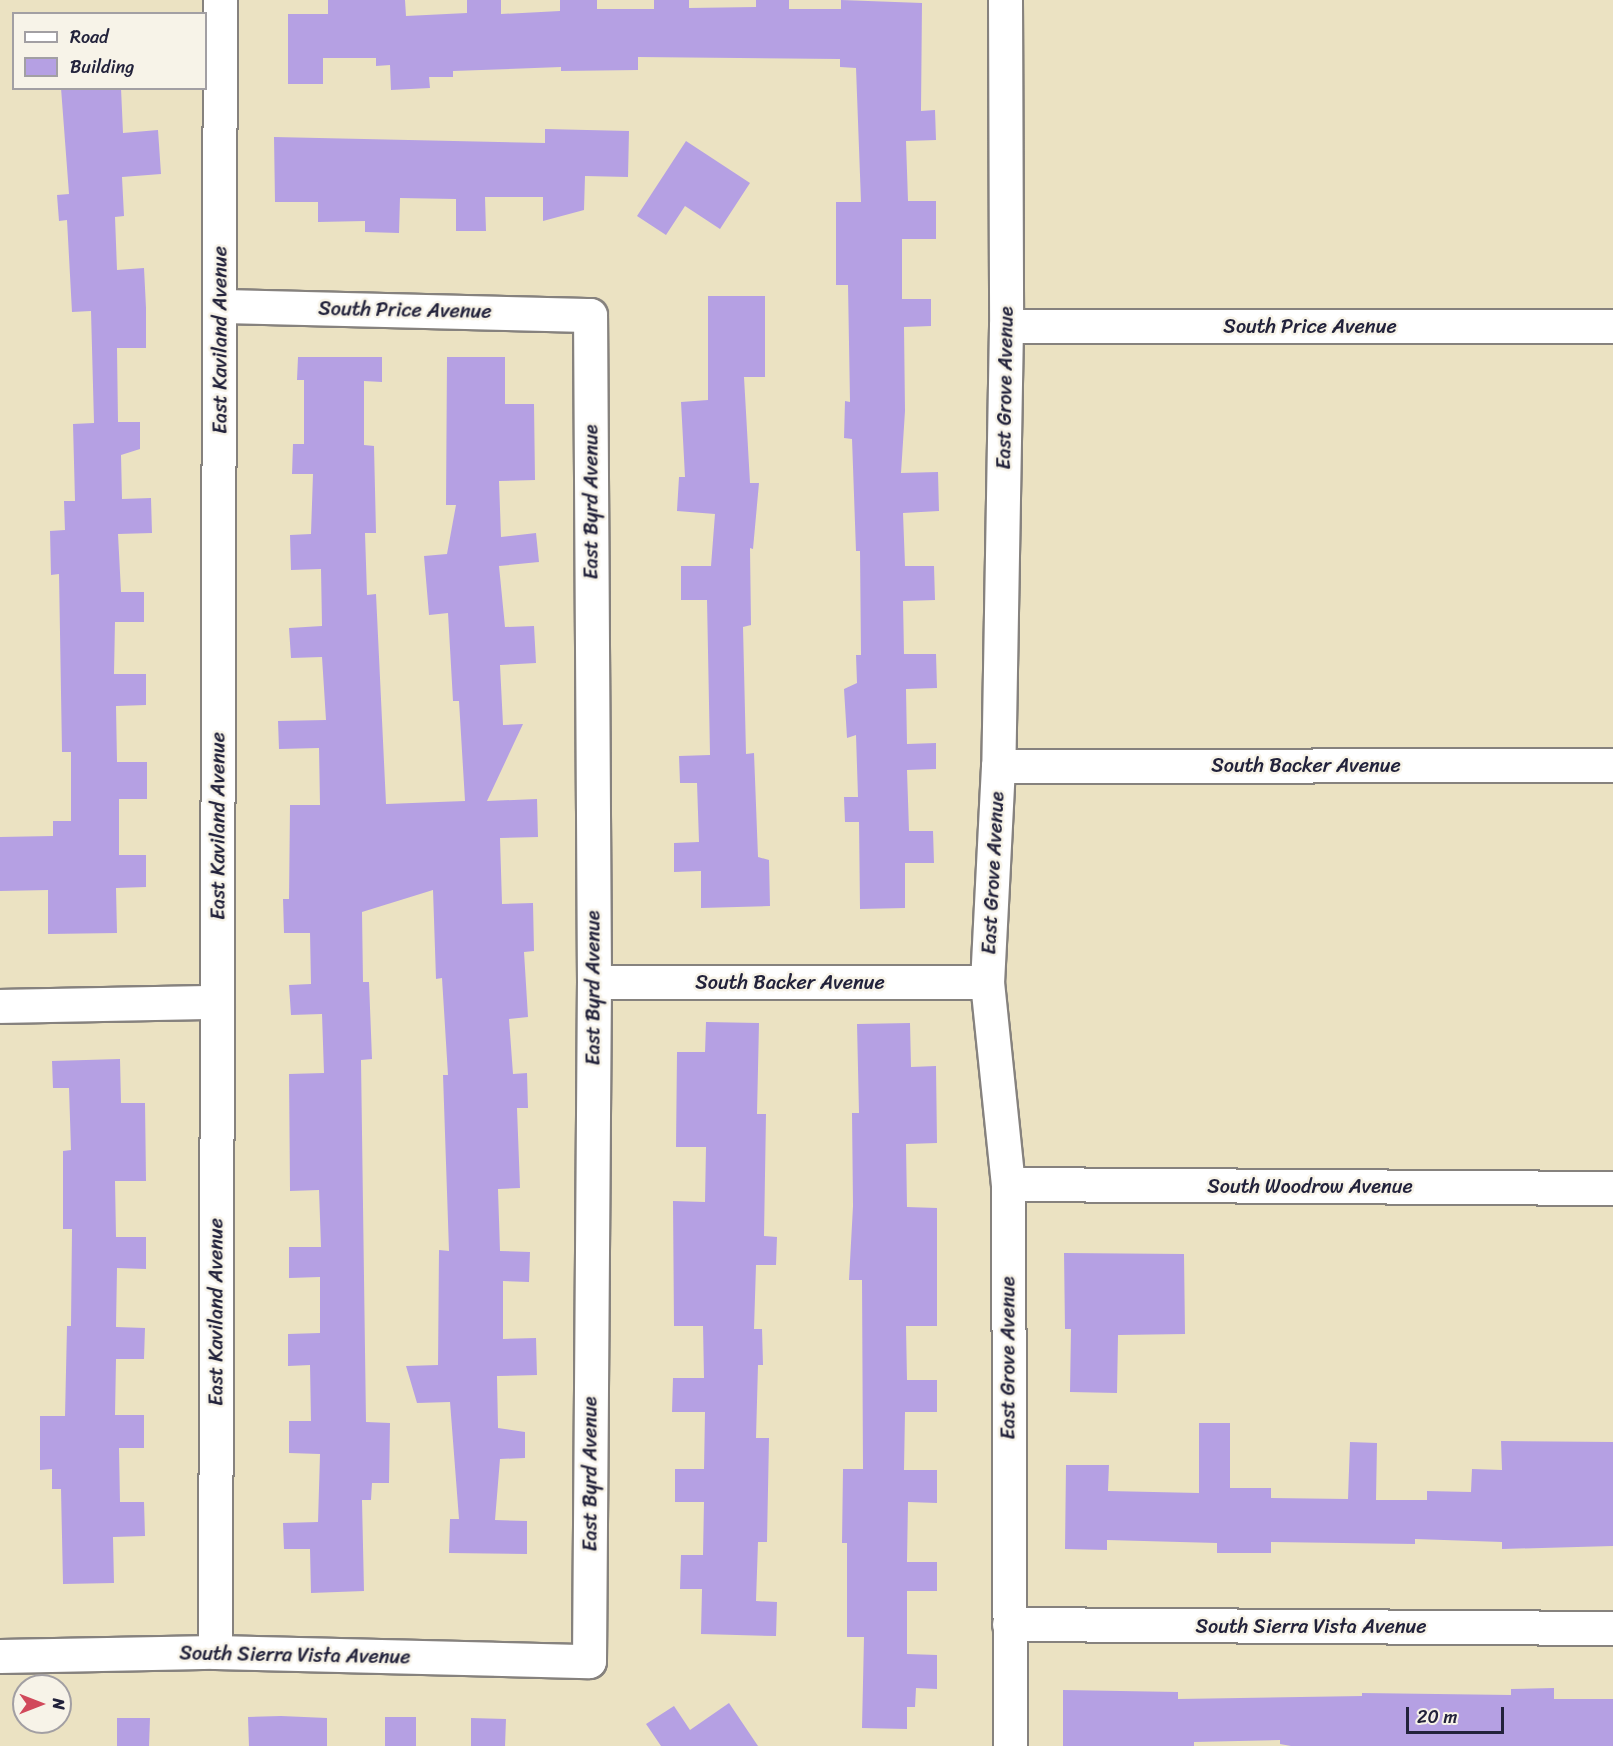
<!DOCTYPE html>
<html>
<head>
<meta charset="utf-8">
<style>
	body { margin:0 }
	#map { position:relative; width:1613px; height:1746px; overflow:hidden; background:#ebe2c2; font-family:Sriracha,sans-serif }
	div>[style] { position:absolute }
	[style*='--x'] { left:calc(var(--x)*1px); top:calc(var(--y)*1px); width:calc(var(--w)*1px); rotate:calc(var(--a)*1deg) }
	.building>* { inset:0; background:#b5a0e3 }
	.roads { filter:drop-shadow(2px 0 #86827e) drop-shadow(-2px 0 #86827e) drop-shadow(0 2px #86827e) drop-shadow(0 -2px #86827e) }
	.street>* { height:33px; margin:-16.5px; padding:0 16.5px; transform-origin:16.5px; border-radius:16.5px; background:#fff }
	span { translate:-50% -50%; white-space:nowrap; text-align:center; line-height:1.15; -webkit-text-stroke:5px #f7f3e8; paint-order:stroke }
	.street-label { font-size:20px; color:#22223b }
	.legend { position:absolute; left:12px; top:12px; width:195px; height:78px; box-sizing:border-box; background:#f7f3e8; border:2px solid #a29fa3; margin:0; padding:8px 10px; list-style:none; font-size:18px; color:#22223b }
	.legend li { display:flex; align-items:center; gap:12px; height:30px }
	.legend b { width:30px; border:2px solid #a29fa3 }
	.north { position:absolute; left:12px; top:1674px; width:60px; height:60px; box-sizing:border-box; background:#f7f3e8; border:2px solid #a29fa3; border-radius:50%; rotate:90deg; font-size:16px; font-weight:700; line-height:24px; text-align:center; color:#22223b }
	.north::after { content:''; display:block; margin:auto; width:21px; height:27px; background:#d1495b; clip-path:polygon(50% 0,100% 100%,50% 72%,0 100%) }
	.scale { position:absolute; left:1406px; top:1707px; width:98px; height:27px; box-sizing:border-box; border:3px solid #22223b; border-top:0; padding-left:8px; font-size:18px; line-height:21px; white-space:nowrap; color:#22223b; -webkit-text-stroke:4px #f7f3e8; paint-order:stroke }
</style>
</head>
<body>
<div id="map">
	<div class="building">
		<div style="clip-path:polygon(328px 0,405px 0,406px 16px,467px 13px,467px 0,501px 0,501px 14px,560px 11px,560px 0,597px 0,597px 9px,654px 9px,654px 0,689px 0,689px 8px,756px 7px,756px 0,789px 0,789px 9px,841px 9px,841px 0,922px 3px,921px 111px,935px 110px,936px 140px,906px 141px,908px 201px,936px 201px,936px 239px,902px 239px,902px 299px,931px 299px,931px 326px,904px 327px,905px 411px,901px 473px,938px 472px,939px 511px,903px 513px,905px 566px,934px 566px,935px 600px,903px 601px,904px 654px,936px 654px,937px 688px,906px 689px,907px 744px,936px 743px,936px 769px,907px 770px,909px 831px,933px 831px,934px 863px,905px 863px,905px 908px,860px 909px,859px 822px,845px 822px,844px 797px,858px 797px,856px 735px,847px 738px,844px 689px,857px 683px,856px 655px,861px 655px,860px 551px,856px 551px,852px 439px,844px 438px,845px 401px,850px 402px,848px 285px,836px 285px,836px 202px,861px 202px,856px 68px,840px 67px,840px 59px,638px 57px,638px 70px,561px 71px,561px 67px,453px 71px,453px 77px,429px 77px,430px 88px,391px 90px,390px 65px,376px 66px,376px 58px,323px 58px,323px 84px,288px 84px,288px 14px,328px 14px)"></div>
		<div style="clip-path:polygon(61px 88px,121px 88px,123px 133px,158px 130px,161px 174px,122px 177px,124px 216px,115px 217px,117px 270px,144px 268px,146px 308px,146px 348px,117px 348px,118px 422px,140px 422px,140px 449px,121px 455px,122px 499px,151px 498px,152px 533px,118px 534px,121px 592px,144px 592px,144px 622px,115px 622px,114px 674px,146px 674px,146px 705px,116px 706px,117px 762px,147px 762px,147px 799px,119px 799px,119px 855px,146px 855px,146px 887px,116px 888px,117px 933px,48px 934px,48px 890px,0 891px,0 837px,53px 836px,53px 821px,71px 821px,71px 752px,62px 752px,59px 574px,51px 575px,50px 531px,65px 530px,64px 501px,75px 501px,73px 424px,94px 423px,91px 311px,72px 312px,67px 220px,59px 221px,57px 195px,69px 194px)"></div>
		<div style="clip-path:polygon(545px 129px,629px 131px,628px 177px,585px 176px,584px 210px,543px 221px,543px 197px,485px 197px,486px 231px,456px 231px,456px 199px,400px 198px,399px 233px,365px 232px,365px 221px,318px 222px,318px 202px,275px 202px,274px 137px,545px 143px)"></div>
		<div style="clip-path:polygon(686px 141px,750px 183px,720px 229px,685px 206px,666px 235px,637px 216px)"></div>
		<div style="clip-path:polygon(708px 296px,765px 296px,765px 377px,744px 377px,750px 483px,759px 483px,753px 549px,750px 548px,751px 625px,743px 627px,746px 754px,754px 753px,758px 857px,769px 860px,770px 906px,701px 908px,701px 871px,674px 872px,674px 843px,699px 842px,697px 783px,680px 783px,679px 756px,710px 755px,707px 600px,681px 600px,681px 566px,711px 566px,715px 514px,677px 511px,679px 477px,685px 477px,681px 402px,708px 400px)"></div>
		<div style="clip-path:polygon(298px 357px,382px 357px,382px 382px,364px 381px,364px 445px,374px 446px,376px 533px,365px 533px,367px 595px,376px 594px,386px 804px,465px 801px,459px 701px,453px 701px,448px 613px,429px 615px,424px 556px,447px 554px,456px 505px,446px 505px,447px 357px,505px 357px,505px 404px,534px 404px,535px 480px,499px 481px,501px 537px,536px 533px,539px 562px,499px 566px,505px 627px,534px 626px,536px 663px,500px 665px,503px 725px,523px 724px,487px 801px,537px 799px,538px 837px,500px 838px,502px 904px,533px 903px,534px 951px,524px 952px,528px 1017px,509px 1019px,513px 1074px,527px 1073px,528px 1108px,517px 1108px,520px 1188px,498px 1189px,500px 1251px,530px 1252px,529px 1282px,503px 1281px,503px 1339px,536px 1338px,537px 1375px,497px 1376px,498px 1428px,525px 1432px,525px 1458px,500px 1459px,495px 1520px,527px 1521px,527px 1554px,449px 1553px,450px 1519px,459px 1519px,450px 1402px,417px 1403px,406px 1366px,438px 1365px,439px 1250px,449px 1251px,443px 1075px,448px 1075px,442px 978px,436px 979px,433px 890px,362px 912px,363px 982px,369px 982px,372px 1059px,361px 1060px,366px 1422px,390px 1423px,389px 1483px,372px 1483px,371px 1500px,362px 1500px,364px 1591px,311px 1593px,310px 1549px,284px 1549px,283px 1523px,318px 1522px,320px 1454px,289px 1453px,289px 1421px,311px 1421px,310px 1365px,288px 1366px,288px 1334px,320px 1333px,320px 1277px,289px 1278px,289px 1247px,321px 1247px,319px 1190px,290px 1191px,289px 1074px,324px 1073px,322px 1014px,291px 1015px,289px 985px,311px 984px,310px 933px,284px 933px,283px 899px,289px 899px,290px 805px,320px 805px,319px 748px,279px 749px,278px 721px,326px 720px,322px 657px,291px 658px,289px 628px,322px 626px,321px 569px,291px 570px,290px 535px,311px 534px,313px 474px,292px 474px,293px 444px,304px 444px,304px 380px,297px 380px)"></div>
		<div style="clip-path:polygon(706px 1022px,759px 1023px,757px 1114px,766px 1114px,764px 1236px,777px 1237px,776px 1265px,756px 1265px,754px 1329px,762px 1329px,763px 1365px,758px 1365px,756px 1438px,769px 1438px,767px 1542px,758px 1542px,756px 1601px,777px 1602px,776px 1636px,701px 1634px,702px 1589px,680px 1589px,681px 1555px,703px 1555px,704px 1502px,675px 1502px,675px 1469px,704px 1469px,705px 1412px,672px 1412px,673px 1378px,704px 1378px,703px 1326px,674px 1326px,673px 1201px,705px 1202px,706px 1147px,676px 1147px,677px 1052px,705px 1052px)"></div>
		<div style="clip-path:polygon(910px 1023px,911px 1067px,936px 1066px,937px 1143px,906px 1144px,907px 1207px,937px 1208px,937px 1326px,906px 1326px,907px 1380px,937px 1380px,937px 1412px,905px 1412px,904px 1470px,937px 1470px,937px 1503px,908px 1502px,907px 1562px,937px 1562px,937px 1591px,907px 1591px,907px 1654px,937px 1655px,937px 1689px,916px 1688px,915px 1707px,907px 1707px,907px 1729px,862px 1728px,864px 1637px,847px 1637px,847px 1543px,842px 1543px,843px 1469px,863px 1469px,862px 1280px,849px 1280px,853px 1206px,852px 1113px,859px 1113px,857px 1024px)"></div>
		<div style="clip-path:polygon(120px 1059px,121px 1103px,145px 1103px,146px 1181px,115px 1181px,116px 1237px,146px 1237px,146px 1269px,117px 1268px,116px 1327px,145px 1328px,144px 1359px,116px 1359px,115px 1415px,144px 1415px,144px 1448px,119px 1448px,120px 1502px,144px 1502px,145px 1536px,113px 1537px,114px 1583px,63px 1584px,61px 1489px,52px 1489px,52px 1469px,40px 1470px,40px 1416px,65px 1416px,67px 1326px,71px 1326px,72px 1229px,63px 1229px,63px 1151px,71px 1150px,69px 1088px,53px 1088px,52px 1061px)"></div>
		<div style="clip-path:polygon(1064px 1253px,1184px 1254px,1185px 1334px,1118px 1335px,1117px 1393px,1070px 1392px,1071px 1329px,1065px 1329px)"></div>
		<div style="clip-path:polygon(1199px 1423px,1230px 1423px,1230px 1488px,1271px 1488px,1271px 1498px,1348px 1499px,1350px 1442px,1377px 1443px,1376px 1500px,1427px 1500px,1427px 1491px,1471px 1492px,1472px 1469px,1502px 1470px,1501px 1441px,1613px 1442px,1613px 1546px,1502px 1549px,1502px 1542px,1415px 1539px,1415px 1544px,1271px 1542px,1271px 1553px,1217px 1553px,1217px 1543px,1107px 1540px,1107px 1550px,1065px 1549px,1066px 1465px,1109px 1465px,1108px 1491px,1199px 1493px)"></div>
		<div style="clip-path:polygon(1554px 1688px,1554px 1699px,1613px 1699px,1613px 1746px,1291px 1746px,1280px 1744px,1280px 1740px,1194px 1742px,1194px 1746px,1063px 1746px,1063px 1690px,1178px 1692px,1178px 1699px,1362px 1696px,1362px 1693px,1511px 1695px,1511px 1689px)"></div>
		<div style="clip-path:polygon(729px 1703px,758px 1746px,661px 1746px,646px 1724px,674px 1706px,690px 1730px)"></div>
		<div style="clip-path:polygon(281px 1716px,327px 1718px,327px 1746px,249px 1746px,248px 1717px)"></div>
		<div style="clip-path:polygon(385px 1717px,416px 1717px,416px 1746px,385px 1746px)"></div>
		<div style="clip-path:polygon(117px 1718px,150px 1718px,149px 1746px,117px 1746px)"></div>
		<div style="clip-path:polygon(471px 1718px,506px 1719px,505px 1746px,471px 1746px)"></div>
	</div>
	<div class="roads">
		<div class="street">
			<div style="--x:1005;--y:0;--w:326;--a:89.8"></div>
			<div style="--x:1006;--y:326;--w:440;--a:91"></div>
			<div style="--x:998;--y:766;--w:216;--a:92.9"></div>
			<div style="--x:987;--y:982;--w:203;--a:84.1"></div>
			<div style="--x:1008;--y:1184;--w:562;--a:89.8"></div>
			<div style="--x:1006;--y:326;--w:607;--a:0"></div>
			<div style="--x:998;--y:766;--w:615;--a:-0.09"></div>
			<div style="--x:594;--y:982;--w:393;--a:0"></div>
			<div style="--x:0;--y:1006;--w:217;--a:-1.1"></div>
			<div style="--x:1008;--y:1184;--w:605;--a:0.38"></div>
			<div style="--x:1009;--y:1624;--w:604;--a:0.38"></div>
			<div style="--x:215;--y:1652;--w:1652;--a:-89.83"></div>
			<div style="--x:0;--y:1656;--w:215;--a:-1.1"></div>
			<div style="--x:215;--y:1652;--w:374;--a:1.4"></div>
			<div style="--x:589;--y:1661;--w:679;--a:-89.58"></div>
			<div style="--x:594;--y:982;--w:667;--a:-90.34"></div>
			<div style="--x:590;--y:315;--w:370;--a:-178.6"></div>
		</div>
	</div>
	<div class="street-label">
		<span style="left:405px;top:310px;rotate:1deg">South Price Avenue</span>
		<span style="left:1310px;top:326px">South Price Avenue</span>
		<span style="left:220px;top:340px;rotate:-90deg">East Kaviland Avenue</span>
		<span style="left:1005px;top:388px;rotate:-89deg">East Grove Avenue</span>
		<span style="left:591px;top:502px;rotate:-90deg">East Byrd Avenue</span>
		<span style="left:1306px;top:765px">South Backer Avenue</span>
		<span style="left:218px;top:826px;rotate:-90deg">East Kaviland Avenue</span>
		<span style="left:993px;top:873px;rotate:-87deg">East Grove Avenue</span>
		<span style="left:790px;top:982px">South Backer Avenue</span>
		<span style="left:593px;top:988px;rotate:-90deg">East Byrd Avenue</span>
		<span style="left:1310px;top:1186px">South Woodrow Avenue</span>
		<span style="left:216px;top:1312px;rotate:-90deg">East Kaviland Avenue</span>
		<span style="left:1008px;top:1358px;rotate:-90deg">East Grove Avenue</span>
		<span style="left:590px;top:1474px;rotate:-90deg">East Byrd Avenue</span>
		<span style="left:1311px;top:1626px">South Sierra Vista Avenue</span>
		<span style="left:295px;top:1655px;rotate:1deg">South Sierra Vista Avenue</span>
	</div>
	<ul class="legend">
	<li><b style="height:8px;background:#fff"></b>Road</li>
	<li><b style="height:16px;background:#b5a0e3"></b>Building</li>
	</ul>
	<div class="north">N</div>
	<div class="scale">20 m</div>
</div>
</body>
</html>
